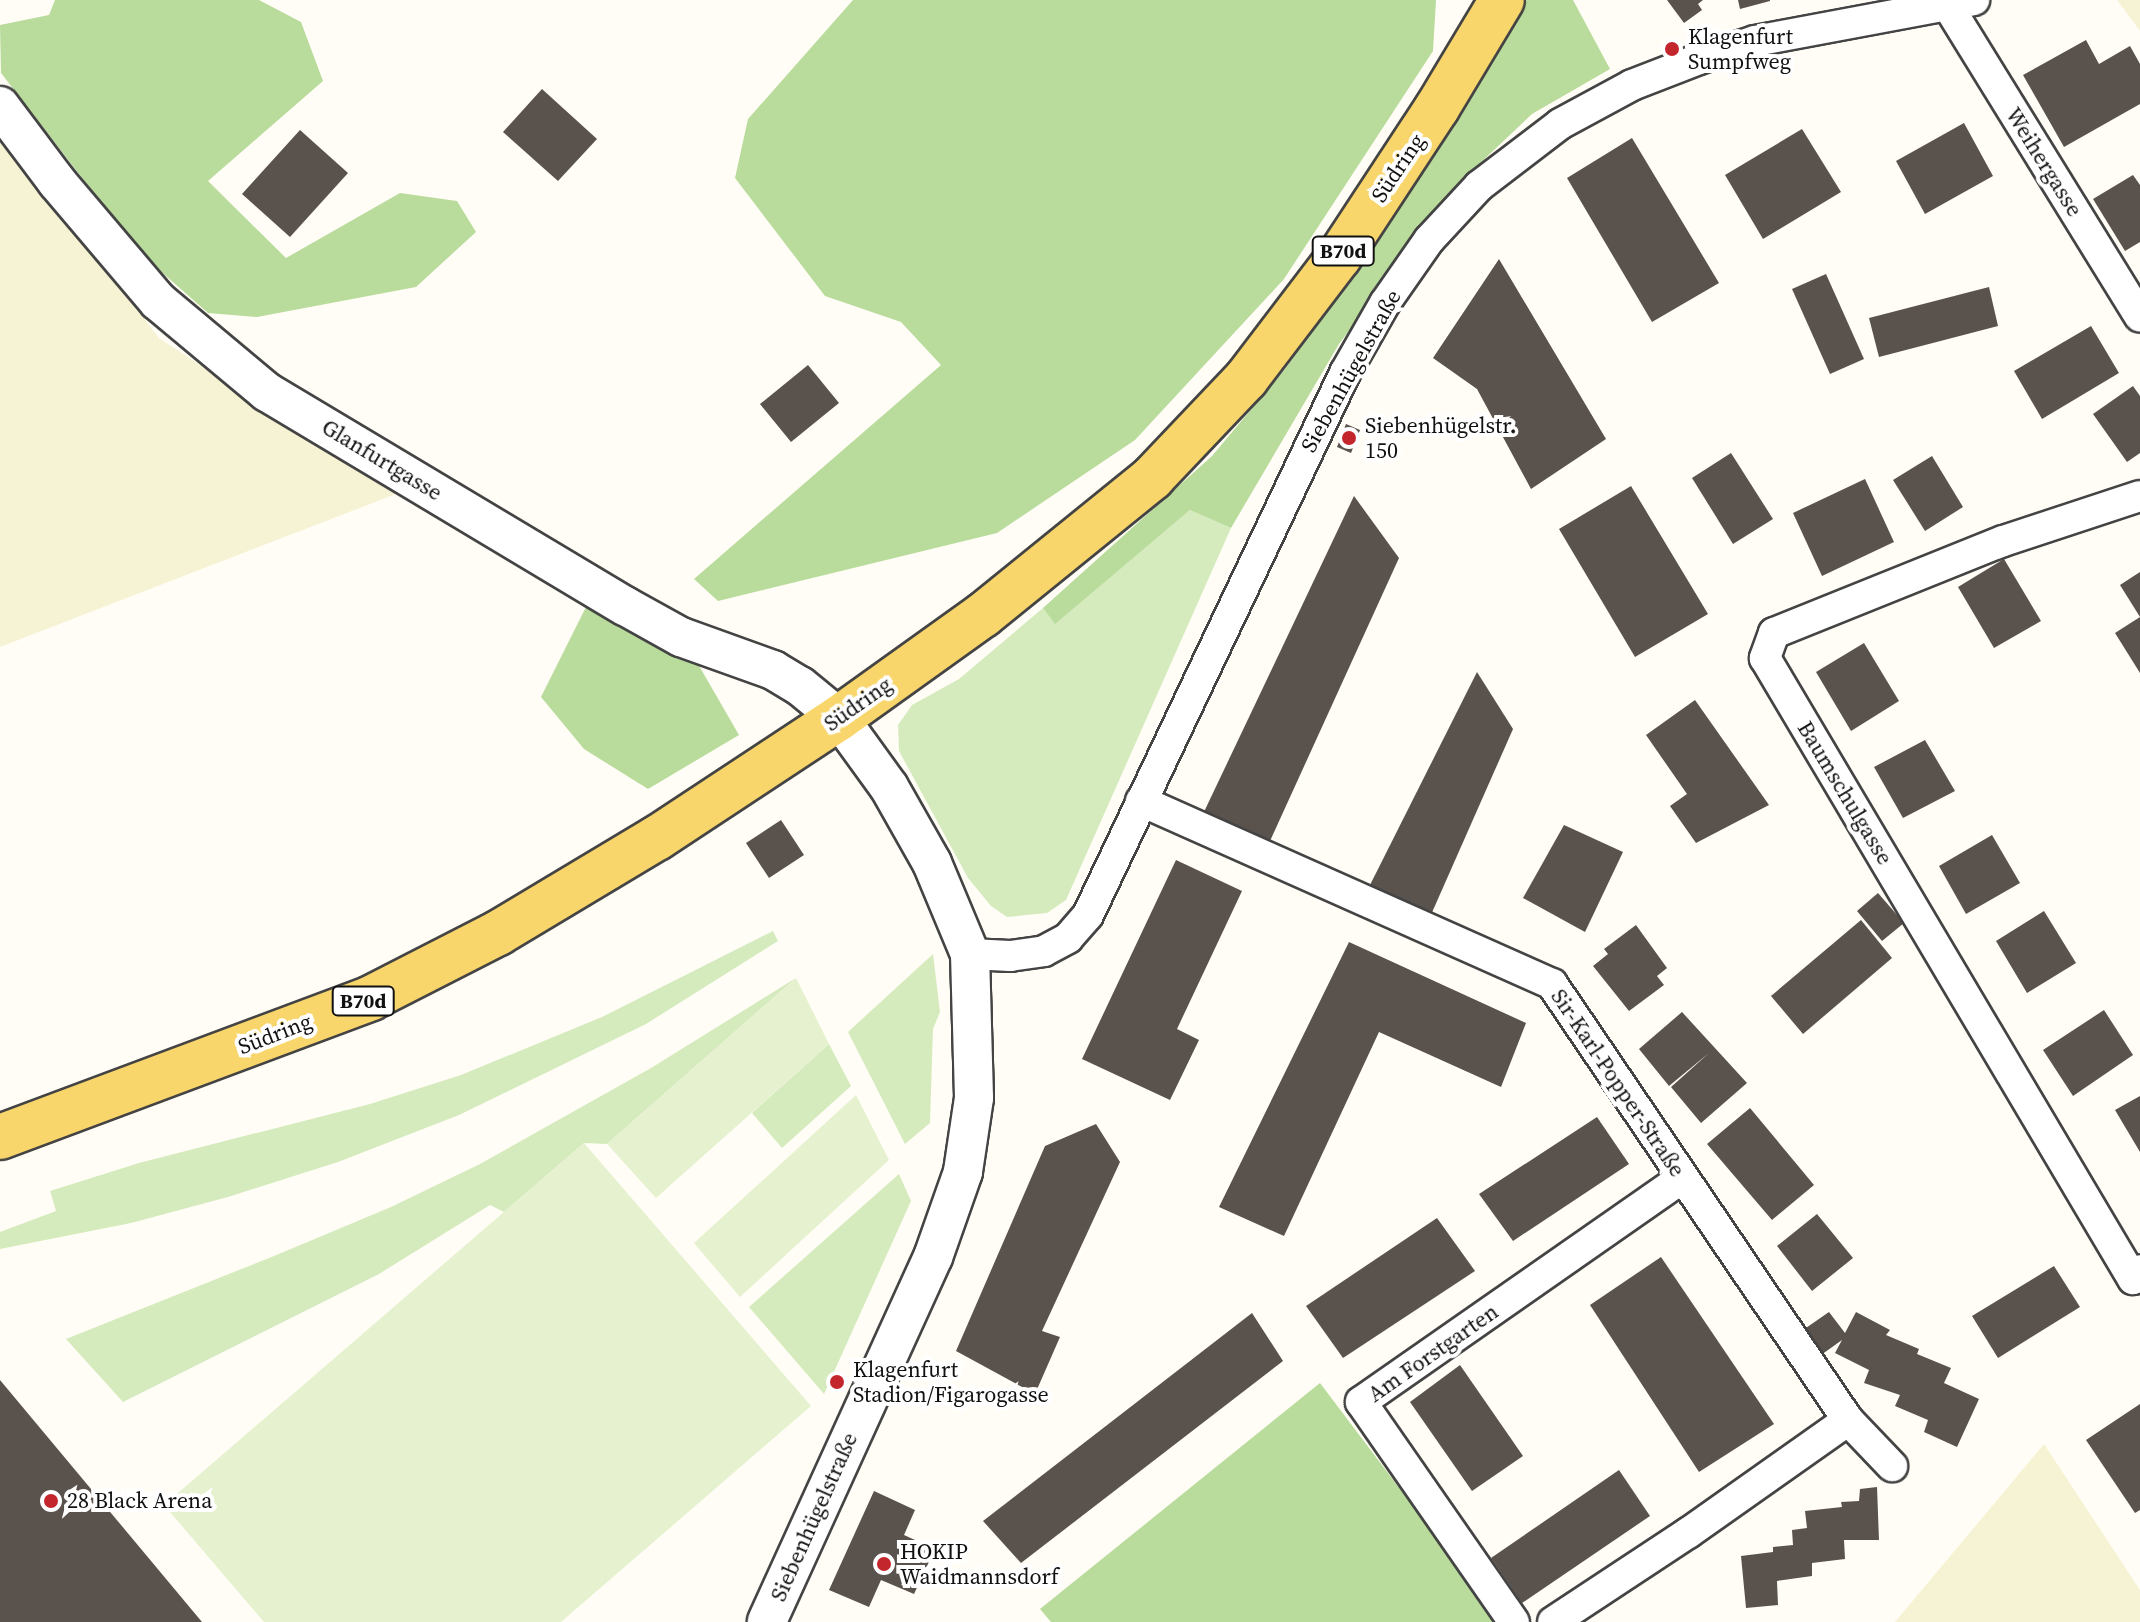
<!DOCTYPE html>
<html>
<head>
<meta charset="utf-8">
<style>
	body { margin:0 }
	#map { position:relative; width:2140px; height:1622px; overflow:hidden; background:#fffdf5; font-family:"Source Serif 4",serif }
	div>[style] { position:absolute }
	[style*='--x'] { left:calc(var(--x)*1px); top:calc(var(--y)*1px); width:calc(var(--w)*1px); rotate:calc(var(--a)*1deg) }
	.farmland>* { inset:0; background:#f6f3d4 }
	.green>* { inset:0; background:#d5ebbd }
	.forest>* { inset:0; background:#b9dc9c }
	.pitch>* { inset:0; background:#e6f2cf }
	.building>* { inset:0; background:#5a524d }
	.roads { filter:drop-shadow(2px 0 #444) drop-shadow(-2px 0 #444) drop-shadow(0 2px #444) drop-shadow(0 -2px #444) }
	.minor>* { height:30px; margin:-15px; padding:0 15px; transform-origin:15px; border-radius:15px; background:#fff }
	.tertiary>* { height:38px; margin:-19px; padding:0 19px; transform-origin:19px; border-radius:19px; background:#fff }
	.primary>* { height:44px; margin:-22px; padding:0 22px; transform-origin:22px; border-radius:22px; background:#f9d66b }
	.dots>* { width:22px; height:22px; translate:-50% -50%; box-sizing:border-box; border:4px solid #fff; border-radius:50% }
	span { translate:-50% -50%; white-space:nowrap; text-align:center; line-height:1.15; -webkit-text-stroke:8px #fff; paint-order:stroke }
	.shield-label span { padding:2px 6px; background:#fff; border:2px solid; border-radius:6px; -webkit-text-stroke-width:0 }
	.shield-label { font-size:20px; color:#111; font-weight:700 }
	.poi-label { font-size:22px; color:#111 }
	.left { translate:0 -50%; text-align:left }
	.street-label { font-size:22px; color:#111 }
</style>
</head>
<body>
<div id="map">
	<div class="farmland">
		<div style="clip-path:polygon(2117px 0,2140px 0,2140px 31px)"></div>
		<div style="clip-path:polygon(0 127px,159px 338px,396px 494px,0 647px)"></div>
		<div style="clip-path:polygon(2044px 1444px,2140px 1590px,2140px 1622px,1895px 1622px)"></div>
	</div>
	<div class="green">
		<div style="clip-path:polygon(1190px 510px,1231px 528px,1066px 900px,1047px 913px,1007px 917px,991px 906px,968px 878px,899px 751px,898px 725px,912px 705px,959px 679px,1043px 608px,1055px 623px)"></div>
		<div style="clip-path:polygon(773px 931px,778px 941px,646px 1024px,459px 1115px,338px 1162px,228px 1197px,131px 1223px,0 1249px,0 1232px,56px 1211px,50px 1191px,139px 1163px,370px 1104px,461px 1075px,602px 1017px)"></div>
		<div style="clip-path:polygon(933px 954px,940px 1012px,933px 1029px,930px 1123px,905px 1144px,848px 1032px)"></div>
		<div style="clip-path:polygon(796px 978px,607px 1144px,584px 1143px,504px 1212px,490px 1205px,379px 1274px,123px 1402px,66px 1339px,274px 1256px,391px 1207px,480px 1164px,651px 1068px)"></div>
		<div style="clip-path:polygon(829px 1044px,851px 1086px,782px 1148px,752px 1113px)"></div>
		<div style="clip-path:polygon(899px 1174px,911px 1201px,824px 1394px,749px 1307px)"></div>
	</div>
	<div class="forest">
		<div style="clip-path:polygon(55px 0,259px 0,301px 22px,323px 81px,208px 181px,286px 258px,400px 193px,457px 201px,476px 232px,416px 287px,257px 317px,208px 313px,140px 253px,1px 73px,0 25px,49px 15px)"></div>
		<div style="clip-path:polygon(853px 0,1436px 0,1433px 51px,1284px 279px,1135px 440px,997px 533px,718px 601px,694px 579px,941px 365px,901px 322px,825px 296px,735px 178px,748px 119px)"></div>
		<div style="clip-path:polygon(1527px 0,1573px 0,1610px 69px,1532px 114px,1458px 184px,1339px 344px,1231px 528px,1190px 510px,1055px 624px,1043px 608px,1212px 456px,1285px 369px,1445px 139px)"></div>
		<div style="clip-path:polygon(589px 601px,698px 664px,739px 735px,648px 789px,584px 749px,541px 697px)"></div>
		<div style="clip-path:polygon(1320px 1383px,1462px 1571px,1494px 1622px,1051px 1622px,1040px 1609px)"></div>
	</div>
	<div class="pitch">
		<div style="clip-path:polygon(796px 978px,829px 1044px,656px 1198px,607px 1144px)"></div>
		<div style="clip-path:polygon(856px 1095px,889px 1160px,740px 1297px,694px 1243px)"></div>
		<div style="clip-path:polygon(584px 1143px,811px 1406px,561px 1622px,264px 1622px,164px 1505px)"></div>
	</div>
	<div class="building">
		<div style="clip-path:polygon(1667px 0,1703px 0,1698px 4px,1702px 10px,1684px 23px)"></div>
		<div style="clip-path:polygon(1738px 0,1770px 0,1770px 1px,1740px 9px)"></div>
		<div style="clip-path:polygon(2086px 40px,2099px 64px,2130px 46px,2140px 64px,2140px 104px,2064px 147px,2023px 75px)"></div>
		<div style="clip-path:polygon(542px 89px,597px 139px,558px 181px,503px 132px)"></div>
		<div style="clip-path:polygon(1964px 123px,1993px 176px,1925px 214px,1896px 161px)"></div>
		<div style="clip-path:polygon(1802px 129px,1841px 192px,1763px 239px,1725px 175px)"></div>
		<div style="clip-path:polygon(300px 130px,348px 173px,290px 237px,242px 194px)"></div>
		<div style="clip-path:polygon(1632px 138px,1719px 283px,1652px 322px,1567px 178px)"></div>
		<div style="clip-path:polygon(2133px 175px,2140px 185px,2140px 242px,2125px 251px,2093px 199px)"></div>
		<div style="clip-path:polygon(1499px 259px,1606px 439px,1531px 489px,1477px 389px,1433px 358px)"></div>
		<div style="clip-path:polygon(1826px 274px,1864px 359px,1830px 374px,1792px 289px)"></div>
		<div style="clip-path:polygon(1989px 287px,1998px 326px,1879px 357px,1869px 318px)"></div>
		<div style="clip-path:polygon(2091px 326px,2119px 373px,2042px 419px,2014px 371px)"></div>
		<div style="clip-path:polygon(808px 365px,839px 403px,791px 442px,760px 404px)"></div>
		<div style="clip-path:polygon(2133px 386px,2140px 396px,2140px 453px,2127px 462px,2093px 414px)"></div>
		<div style="clip-path:polygon(1346px 424px,1360px 430px,1351px 453px,1337px 447px)"></div>
		<div style="clip-path:polygon(1731px 453px,1773px 519px,1733px 544px,1692px 478px)"></div>
		<div style="clip-path:polygon(1932px 456px,1963px 507px,1925px 531px,1893px 480px)"></div>
		<div style="clip-path:polygon(1865px 479px,1894px 542px,1822px 576px,1793px 513px)"></div>
		<div style="clip-path:polygon(1631px 486px,1708px 614px,1635px 657px,1559px 529px)"></div>
		<div style="clip-path:polygon(1354px 496px,1399px 558px,1270px 841px,1203px 814px)"></div>
		<div style="clip-path:polygon(2004px 559px,2041px 621px,1994px 648px,1958px 587px)"></div>
		<div style="clip-path:polygon(2140px 572px,2140px 673px,2115px 633px,2140px 617px,2120px 585px)"></div>
		<div style="clip-path:polygon(1864px 643px,1899px 701px,1851px 731px,1816px 672px)"></div>
		<div style="clip-path:polygon(1477px 672px,1513px 729px,1430px 917px,1368px 889px)"></div>
		<div style="clip-path:polygon(1695px 700px,1769px 805px,1696px 843px,1670px 806px,1687px 794px,1646px 735px)"></div>
		<div style="clip-path:polygon(1925px 740px,1955px 791px,1903px 818px,1874px 767px)"></div>
		<div style="clip-path:polygon(781px 820px,804px 855px,769px 878px,746px 843px)"></div>
		<div style="clip-path:polygon(1564px 825px,1623px 852px,1585px 932px,1523px 898px)"></div>
		<div style="clip-path:polygon(1992px 835px,2020px 883px,1966px 914px,1939px 866px)"></div>
		<div style="clip-path:polygon(1176px 860px,1242px 891px,1177px 1029px,1199px 1040px,1170px 1100px,1082px 1059px)"></div>
		<div style="clip-path:polygon(1878px 893px,1904px 923px,1882px 941px,1857px 911px)"></div>
		<div style="clip-path:polygon(2044px 911px,2076px 963px,2027px 993px,1996px 941px)"></div>
		<div style="clip-path:polygon(1861px 920px,1892px 958px,1803px 1034px,1771px 996px)"></div>
		<div style="clip-path:polygon(1636px 925px,1667px 968px,1657px 976px,1664px 985px,1629px 1011px,1593px 966px,1608px 954px,1604px 949px)"></div>
		<div style="clip-path:polygon(1349px 942px,1526px 1023px,1501px 1087px,1379px 1032px,1284px 1236px,1219px 1207px)"></div>
		<div style="clip-path:polygon(2104px 1010px,2133px 1055px,2073px 1096px,2043px 1050px)"></div>
		<div style="clip-path:polygon(1682px 1012px,1747px 1083px,1701px 1123px,1671px 1087px,1709px 1053px,1669px 1086px,1639px 1049px)"></div>
		<div style="clip-path:polygon(2140px 1096px,2140px 1152px,2115px 1110px)"></div>
		<div style="clip-path:polygon(1750px 1108px,1814px 1185px,1772px 1220px,1707px 1144px)"></div>
		<div style="clip-path:polygon(1597px 1117px,1629px 1164px,1513px 1241px,1479px 1194px)"></div>
		<div style="clip-path:polygon(1096px 1124px,1120px 1162px,1042px 1331px,1060px 1337px,1035px 1394px,956px 1351px,1045px 1146px)"></div>
		<div style="clip-path:polygon(1817px 1214px,1853px 1258px,1812px 1291px,1777px 1246px)"></div>
		<div style="clip-path:polygon(1437px 1218px,1475px 1271px,1343px 1358px,1306px 1306px)"></div>
		<div style="clip-path:polygon(1661px 1257px,1774px 1424px,1699px 1472px,1590px 1305px)"></div>
		<div style="clip-path:polygon(2054px 1266px,2080px 1307px,1998px 1358px,1972px 1316px)"></div>
		<div style="clip-path:polygon(1829px 1312px,1845px 1333px,1856px 1312px,1890px 1330px,1886px 1335px,1919px 1349px,1917px 1354px,1951px 1368px,1944px 1383px,1979px 1399px,1957px 1447px,1924px 1432px,1928px 1420px,1895px 1406px,1900px 1395px,1864px 1383px,1869px 1370px,1835px 1353px,1842px 1340px,1821px 1355px,1803px 1330px)"></div>
		<div style="clip-path:polygon(1252px 1313px,1283px 1361px,1021px 1563px,983px 1521px)"></div>
		<div style="clip-path:polygon(1460px 1365px,1523px 1456px,1472px 1491px,1410px 1402px)"></div>
		<div style="clip-path:polygon(0 1380px,202px 1622px,0 1622px)"></div>
		<div style="clip-path:polygon(2140px 1404px,2140px 1510px,2135px 1513px,2086px 1440px)"></div>
		<div style="clip-path:polygon(1619px 1470px,1650px 1516px,1522px 1603px,1491px 1558px)"></div>
		<div style="clip-path:polygon(1877px 1487px,1879px 1540px,1844px 1540px,1845px 1559px,1812px 1563px,1812px 1576px,1777px 1581px,1778px 1605px,1746px 1608px,1741px 1556px,1773px 1552px,1773px 1547px,1793px 1545px,1792px 1530px,1807px 1528px,1805px 1511px,1842px 1507px,1841px 1502px,1859px 1501px,1860px 1489px)"></div>
		<div style="clip-path:polygon(874px 1491px,915px 1510px,904px 1535px,935px 1549px,914px 1594px,881px 1580px,869px 1607px,829px 1590px)"></div>
	</div>
	<div class="roads">
		<div class="minor">
			<div style="--x:1948;--y:6;--w:365;--a:58.3"></div>
			<div style="--x:2140;--y:496;--w:144;--a:161.8"></div>
			<div style="--x:2003;--y:541;--w:247;--a:158.1"></div>
			<div style="--x:1774;--y:633;--w:27;--a:110"></div>
			<div style="--x:1765;--y:658;--w:722;--a:59.35"></div>
			<div style="--x:2133;--y:1279;--w:11;--a:-52"></div>
			<div style="--x:1141;--y:801;--w:450;--a:24"></div>
			<div style="--x:1552;--y:984;--w:527;--a:55.83"></div>
			<div style="--x:1848;--y:1420;--w:64;--a:46.3"></div>
			<div style="--x:970;--y:954;--w:40;--a:2.9"></div>
			<div style="--x:1010;--y:956;--w:34;--a:-8"></div>
			<div style="--x:1044;--y:951;--w:27;--a:-28"></div>
			<div style="--x:1068;--y:938;--w:30;--a:-49"></div>
			<div style="--x:1088;--y:915;--w:600;--a:-64.63"></div>
			<div style="--x:1345;--y:373;--w:81;--a:-60.3"></div>
			<div style="--x:1385;--y:303;--w:77;--a:-55.1"></div>
			<div style="--x:1429;--y:240;--w:74;--a:-47.2"></div>
			<div style="--x:1479;--y:186;--w:102;--a:-37.4"></div>
			<div style="--x:1560;--y:124;--w:82;--a:-28.4"></div>
			<div style="--x:1632;--y:85;--w:72;--a:-21.2"></div>
			<div style="--x:1699;--y:59;--w:59;--a:-17.8"></div>
			<div style="--x:1755;--y:41;--w:223;--a:-10.6"></div>
			<div style="--x:1514;--y:1622;--w:268;--a:-124.8"></div>
			<div style="--x:1361;--y:1402;--w:391;--a:-34.9"></div>
			<div style="--x:1553;--y:1622;--w:162;--a:-33.4"></div>
			<div style="--x:1688;--y:1533;--w:196;--a:-35.2"></div>
		</div>
		<div class="tertiary">
			<div style="--x:0;--y:106;--w:95;--a:53.1"></div>
			<div style="--x:57;--y:182;--w:156;--a:49.7"></div>
			<div style="--x:158;--y:301;--w:142;--a:39.9"></div>
			<div style="--x:267;--y:392;--w:417;--a:30.9"></div>
			<div style="--x:625;--y:606;--w:64;--a:29"></div>
			<div style="--x:681;--y:637;--w:98;--a:19.7"></div>
			<div style="--x:773;--y:670;--w:31;--a:31"></div>
			<div style="--x:800;--y:686;--w:50;--a:39.4"></div>
			<div style="--x:839;--y:718;--w:85;--a:54.1"></div>
			<div style="--x:889;--y:787;--w:87;--a:60.5"></div>
			<div style="--x:932;--y:863;--w:99;--a:67.3"></div>
			<div style="--x:970;--y:954;--w:144;--a:88.4"></div>
			<div style="--x:974;--y:1098;--w:75;--a:98.5"></div>
			<div style="--x:963;--y:1172;--w:90;--a:109.4"></div>
			<div style="--x:933;--y:1257;--w:401;--a:114.5"></div>
		</div>
		<div class="primary">
			<div style="--x:0;--y:1137;--w:396;--a:-20.5"></div>
			<div style="--x:371;--y:998;--w:143;--a:-27.1"></div>
			<div style="--x:498;--y:933;--w:185;--a:-30.9"></div>
			<div style="--x:657;--y:838;--w:218;--a:-33.4"></div>
			<div style="--x:839;--y:718;--w:177;--a:-35.6"></div>
			<div style="--x:983;--y:615;--w:218;--a:-39"></div>
			<div style="--x:1152;--y:478;--w:137;--a:-46.5"></div>
			<div style="--x:1246;--y:379;--w:153;--a:-52.7"></div>
			<div style="--x:1339;--y:257;--w:178;--a:-56.7"></div>
			<div style="--x:1437;--y:108;--w:126;--a:-59"></div>
		</div>
	</div>
	<div class="dots">
		<div style="left:1672px;top:49px;background:#c4262e"></div>
		<div style="left:1349px;top:438px;background:#c4262e"></div>
		<div style="left:837px;top:1382px;background:#c4262e"></div>
		<div style="left:51px;top:1501px;background:#c4262e"></div>
		<div style="left:884px;top:1564px;background:#c4262e"></div>
	</div>
	<div class="shield-label">
		<span style="left:1343px;top:251px">B70d</span>
		<span style="left:363px;top:1001px">B70d</span>
	</div>
	<div class="poi-label">
		<span class="left" style="left:1688px;top:49px">Klagenfurt<br>Sumpfweg</span>
		<span class="left" style="left:1365px;top:438px">Siebenhügelstr.<br>150</span>
		<span class="left" style="left:853px;top:1382px">Klagenfurt<br>Stadion/Figarogasse</span>
		<span class="left" style="left:67px;top:1501px">28 Black Arena</span>
		<span class="left" style="left:900px;top:1564px">HOKIP<br>Waidmannsdorf</span>
	</div>
	<div class="street-label">
		<span style="left:2044px;top:162px;rotate:58deg">Weihergasse</span>
		<span style="left:1398px;top:168px;rotate:-56deg">Südring</span>
		<span style="left:1351px;top:371px;rotate:-61deg">Siebenhügelstraße</span>
		<span style="left:382px;top:460px;rotate:31deg">Glanfurtgasse</span>
		<span style="left:858px;top:704px;rotate:-35deg">Südring</span>
		<span style="left:1845px;top:793px;rotate:59deg">Baumschulgasse</span>
		<span style="left:275px;top:1034px;rotate:-21deg">Südring</span>
		<span style="left:1618px;top:1083px;rotate:56deg">Sir-Karl-Popper-Straße</span>
		<span style="left:1433px;top:1353px;rotate:-35deg">Am Forstgarten</span>
		<span style="left:814px;top:1517px;rotate:-66deg">Siebenhügelstraße</span>
	</div>
</div>
</body>
</html>
